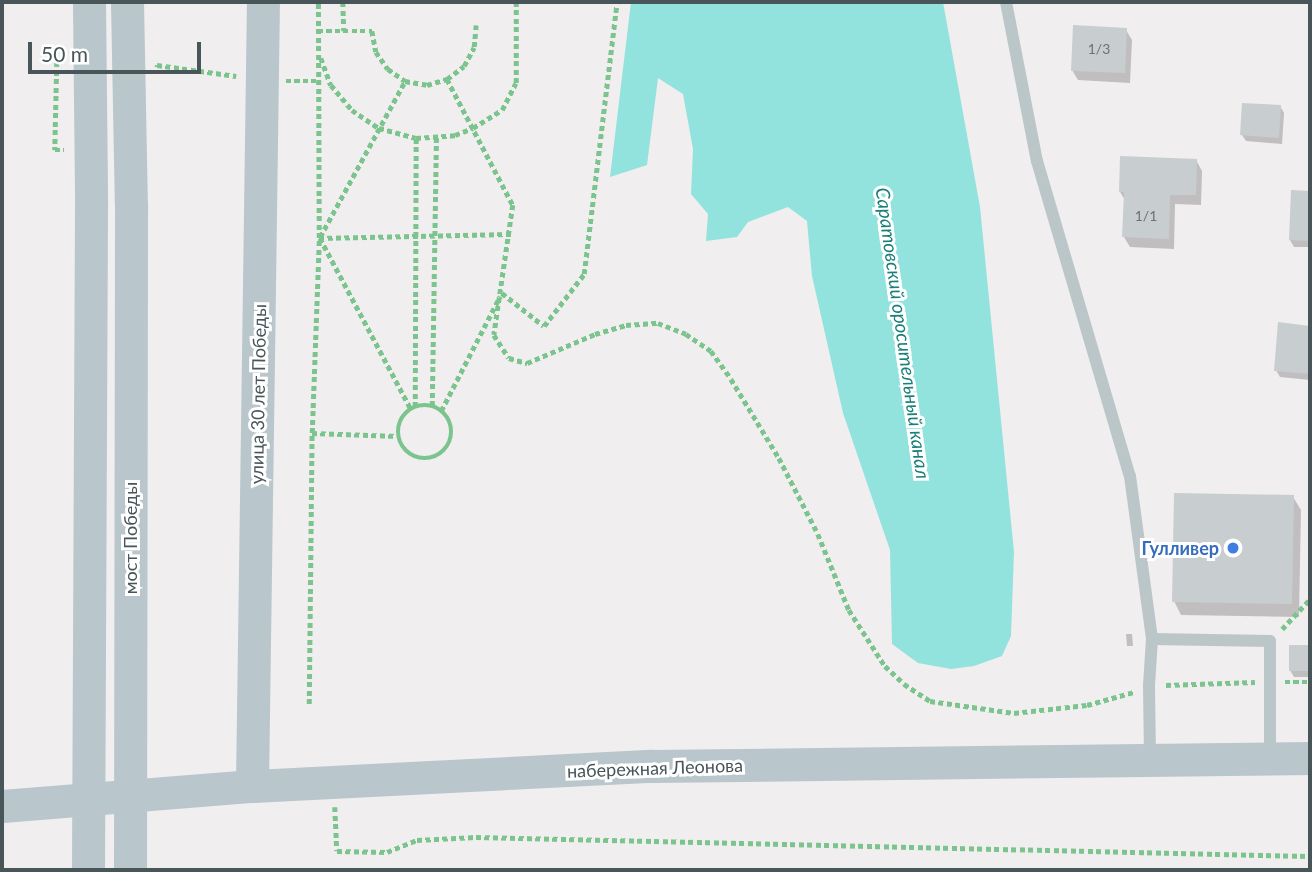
<!DOCTYPE html>
<html>
<head>
<meta charset="utf-8">
<style>
	body { margin:0 }
	#map { position:relative; width:1312px; height:872px; overflow:hidden; background:#f0eeef; font-family:Lato,sans-serif }
	div>[style] { position:absolute }
	[style*='--x'] { left:calc(var(--x)*1px); top:calc(var(--y)*1px); width:calc(var(--w)*1px); rotate:calc(var(--a)*1deg) }
	.water>* { inset:0; background:#92e2dd }
	.shadow>* { inset:0; background:#0003 }
	.building>* { inset:0; background:#c8cdcf }
	.path>* { height:4.5px; margin-top:-2.25px; transform-origin:0; background:repeating-linear-gradient(90deg,#7cc48d 0 5px,transparent 0 8.5px) }
	.path>.ring { margin:-2.25px; padding:0; box-sizing:content-box; background:none; border:4.5px solid #7cc48d; border-radius:50% }
	.lane>* { height:12px; margin:-6px; padding:0 6px; transform-origin:6px; border-radius:6px; background:#bbc6c9 }
	.secondary>* { height:33px; margin:-16.5px; padding:0 16.5px; transform-origin:16.5px; border-radius:16.5px; background:#b9c6cb }
	.secondary-bridge>* { height:33px; margin:-16.5px; padding:0 16.5px; transform-origin:16.5px; border-radius:16.5px; background:#b9c6cb }
	.dots>* { width:19px; height:19px; translate:-50% -50%; box-sizing:border-box; border:4px solid #fff; border-radius:50% }
	span { translate:-50% -50%; white-space:nowrap; text-align:center; line-height:1.15; -webkit-text-stroke:6px #fff; paint-order:stroke }
	.number-label { font-size:14px; color:#687476 }
	.number-label span { -webkit-text-stroke-width:0 }
	.street-label { font-size:18px; color:#485659 }
	.shop-label { font-size:18px; color:#366cbe; font-weight:700 }
	.right { translate:-100% -50%; text-align:right }
	.water-label { font-size:19px; color:#197f78; font-style:italic }
	.frame { position:absolute; inset:0; border:4px solid #485659; pointer-events:none }
	.scale { position:absolute; left:28px; top:42px; width:173px; height:32px; box-sizing:border-box; border:4px solid #485659; border-top:0; padding-left:9px; font-size:21px; line-height:24px; white-space:nowrap; color:#485659; -webkit-text-stroke:5px #fff; paint-order:stroke }
</style>
</head>
<body>
<div id="map">
	<div class="water">
		<div style="clip-path:polygon(631px 2px,943px 2px,980px 207px,1014px 552px,1011px 636px,1002px 656px,974px 666px,951px 669px,918px 663px,892px 644px,890px 550px,843px 413px,812px 276px,807px 221px,788px 207px,748px 222px,737px 237px,706px 241px,708px 214px,691px 194px,693px 149px,683px 94px,658px 78px,647px 165px,610px 177px)"></div>
	</div>
	<div class="shadow">
		<div style="clip-path:polygon(1126px 30px,1132px 40px,1130px 83px,1078px 80px,1072px 70px)"></div>
		<div style="clip-path:polygon(1280px 106px,1284px 113px,1282px 144px,1246px 141px,1242px 135px)"></div>
		<div style="clip-path:polygon(1196px 160px,1202px 171px,1201px 205px,1175px 204px,1174px 249px,1130px 247px,1124px 237px,1125px 200px,1120px 192px)"></div>
		<div style="clip-path:polygon(1292px 192px,1310px 193px,1310px 247px,1294px 247px,1290px 240px)"></div>
		<div style="clip-path:polygon(1280px 324px,1310px 327px,1310px 380px,1280px 377px,1276px 370px)"></div>
		<div style="clip-path:polygon(1293px 497px,1301px 510px,1299px 617px,1181px 615px,1174px 601px)"></div>
		<div style="clip-path:polygon(1126px 634px,1132px 634px,1133px 646px,1127px 646px)"></div>
		<div style="clip-path:polygon(1291px 647px,1310px 647px,1310px 677px,1294px 677px,1290px 670px)"></div>
	</div>
	<div class="building">
		<div style="clip-path:polygon(1073px 25px,1127px 28px,1125px 73px,1071px 71px)"></div>
		<div style="clip-path:polygon(1242px 103px,1281px 105px,1279px 138px,1240px 135px)"></div>
		<div style="clip-path:polygon(1120px 156px,1197px 159px,1196px 195px,1170px 195px,1169px 239px,1122px 237px,1124px 192px,1119px 192px)"></div>
		<div style="clip-path:polygon(1291px 190px,1310px 191px,1310px 241px,1289px 240px)"></div>
		<div style="clip-path:polygon(1278px 322px,1310px 326px,1310px 374px,1274px 371px)"></div>
		<div style="clip-path:polygon(1174px 493px,1294px 495px,1292px 604px,1172px 602px)"></div>
		<div style="clip-path:polygon(1289px 645px,1310px 645px,1310px 671px,1289px 671px)"></div>
	</div>
	<div class="path">
		<div style="--x:343;--y:2;--w:29;--a:88"></div>
		<div style="--x:318;--y:31;--w:54;--a:0"></div>
		<div style="--x:372;--y:31;--w:21;--a:79"></div>
		<div style="--x:376;--y:52;--w:21;--a:55"></div>
		<div style="--x:388;--y:69;--w:21;--a:35"></div>
		<div style="--x:405;--y:81;--w:22;--a:10"></div>
		<div style="--x:427;--y:85;--w:21;--a:-17"></div>
		<div style="--x:447;--y:79;--w:21;--a:-37"></div>
		<div style="--x:464;--y:66;--w:21;--a:-62"></div>
		<div style="--x:474;--y:47;--w:22;--a:-85"></div>
		<div style="--x:321;--y:58;--w:29;--a:70"></div>
		<div style="--x:331;--y:85;--w:33;--a:50"></div>
		<div style="--x:352;--y:110;--w:32;--a:34"></div>
		<div style="--x:379;--y:128;--w:38;--a:15"></div>
		<div style="--x:416;--y:138;--w:39;--a:-4"></div>
		<div style="--x:455;--y:135;--w:19;--a:-21"></div>
		<div style="--x:473;--y:128;--w:34;--a:-32"></div>
		<div style="--x:502;--y:110;--w:30;--a:-63"></div>
		<div style="--x:516;--y:83;--w:81;--a:-90"></div>
		<div style="--x:57;--y:62;--w:88;--a:91.3"></div>
		<div style="--x:55;--y:150;--w:9;--a:0"></div>
		<div style="--x:157;--y:67;--w:2;--a:-90"></div>
		<div style="--x:157;--y:65;--w:80;--a:7.9"></div>
		<div style="--x:447;--y:79;--w:142;--a:62.4"></div>
		<div style="--x:513;--y:205;--w:131;--a:98.3"></div>
		<div style="--x:494;--y:335;--w:27;--a:57"></div>
		<div style="--x:509;--y:358;--w:19;--a:16"></div>
		<div style="--x:527;--y:363;--w:74;--a:-23.1"></div>
		<div style="--x:595;--y:334;--w:32;--a:-16"></div>
		<div style="--x:626;--y:325;--w:32;--a:-4"></div>
		<div style="--x:658;--y:323;--w:30;--a:21"></div>
		<div style="--x:686;--y:334;--w:30;--a:34"></div>
		<div style="--x:711;--y:351;--w:34;--a:54"></div>
		<div style="--x:731;--y:379;--w:92;--a:58.7"></div>
		<div style="--x:779;--y:458;--w:85;--a:62.8"></div>
		<div style="--x:818;--y:534;--w:82;--a:67.8"></div>
		<div style="--x:849;--y:610;--w:67;--a:57.3"></div>
		<div style="--x:885;--y:666;--w:26;--a:43"></div>
		<div style="--x:904;--y:684;--w:31;--a:33"></div>
		<div style="--x:930;--y:701;--w:85;--a:8.1"></div>
		<div style="--x:1014;--y:713;--w:73;--a:-6.3"></div>
		<div style="--x:1087;--y:705;--w:49;--a:-15.5"></div>
		<div style="--x:286;--y:81;--w:33;--a:0"></div>
		<div style="--x:320;--y:237;--w:178;--a:-61.4"></div>
		<div style="--x:319;--y:238;--w:192;--a:-1.2"></div>
		<div style="--x:320;--y:238;--w:194;--a:62"></div>
		<div style="--x:502;--y:293;--w:53;--a:38.2"></div>
		<div style="--x:544;--y:326;--w:66;--a:-52.4"></div>
		<div style="--x:584;--y:274;--w:274;--a:-83.1"></div>
		<div class="ring" style="left:398px;top:405px;width:49.5px;height:49.5px"></div>
		<div style="--x:432;--y:406;--w:268;--a:-89.1"></div>
		<div style="--x:415;--y:407;--w:269;--a:-89.8"></div>
		<div style="--x:441;--y:411;--w:129;--a:-62.8"></div>
		<div style="--x:312;--y:433;--w:86;--a:2"></div>
		<div style="--x:1282;--y:629;--w:41;--a:-47"></div>
		<div style="--x:1285;--y:682;--w:25;--a:0"></div>
		<div style="--x:1166;--y:685;--w:89;--a:-1.9"></div>
		<div style="--x:309;--y:704;--w:271;--a:-89.4"></div>
		<div style="--x:312;--y:433;--w:195;--a:-87.9"></div>
		<div style="--x:319;--y:238;--w:236;--a:-90.2"></div>
		<div style="--x:335;--y:807;--w:44;--a:87.4"></div>
		<div style="--x:337;--y:851;--w:50;--a:1.1"></div>
		<div style="--x:387;--y:852;--w:32;--a:-22"></div>
		<div style="--x:417;--y:840;--w:59;--a:-2.9"></div>
		<div style="--x:476;--y:837;--w:834;--a:1.31"></div>
	</div>
	<div class="lane">
		<div style="--x:1006;--y:2;--w:162;--a:79"></div>
		<div style="--x:1037;--y:161;--w:328;--a:73.6"></div>
		<div style="--x:1130;--y:476;--w:164;--a:82.3"></div>
		<div style="--x:1152;--y:639;--w:47;--a:93.7"></div>
		<div style="--x:1149;--y:686;--w:72;--a:89.2"></div>
		<div style="--x:1152;--y:639;--w:118;--a:1"></div>
		<div style="--x:1270;--y:641;--w:117;--a:90"></div>
	</div>
	<div class="secondary">
		<div style="--x:89;--y:2;--w:204;--a:89.4"></div>
		<div style="--x:127;--y:2;--w:203;--a:88.9"></div>
		<div style="--x:252;--y:786;--w:784;--a:-89.2"></div>
		<div style="--x:2;--y:806;--w:251;--a:-4.6"></div>
		<div style="--x:252;--y:786;--w:400;--a:-2.9"></div>
		<div style="--x:652;--y:766;--w:658;--a:-0.7"></div>
	</div>
	<div class="secondary-bridge">
		<div style="--x:88;--y:870;--w:664;--a:-89.74"></div>
		<div style="--x:130;--y:870;--w:665;--a:-89.91"></div>
	</div>
	<div class="dots">
		<div style="left:1233px;top:548px;background:#3f7fe0"></div>
	</div>
	<div class="number-label">
		<span style="left:1099px;top:49px">1/3</span>
		<span style="left:1146px;top:216px">1/1</span>
	</div>
	<div class="street-label">
		<span style="left:258px;top:394px;rotate:-89deg">улица 30 лет Победы</span>
		<span style="left:130px;top:538px;rotate:-90deg">мост Победы</span>
		<span style="left:655px;top:768px;rotate:-2deg">набережная Леонова</span>
	</div>
	<div class="shop-label">
		<span class="right" style="left:1219px;top:548px">Гулливер</span>
	</div>
	<div class="water-label">
		<span style="left:903px;top:333px;rotate:82deg">Саратовский оросительный канал</span>
	</div>
	<div class="frame"></div>
	<div class="scale">50 m</div>
</div>
</body>
</html>
